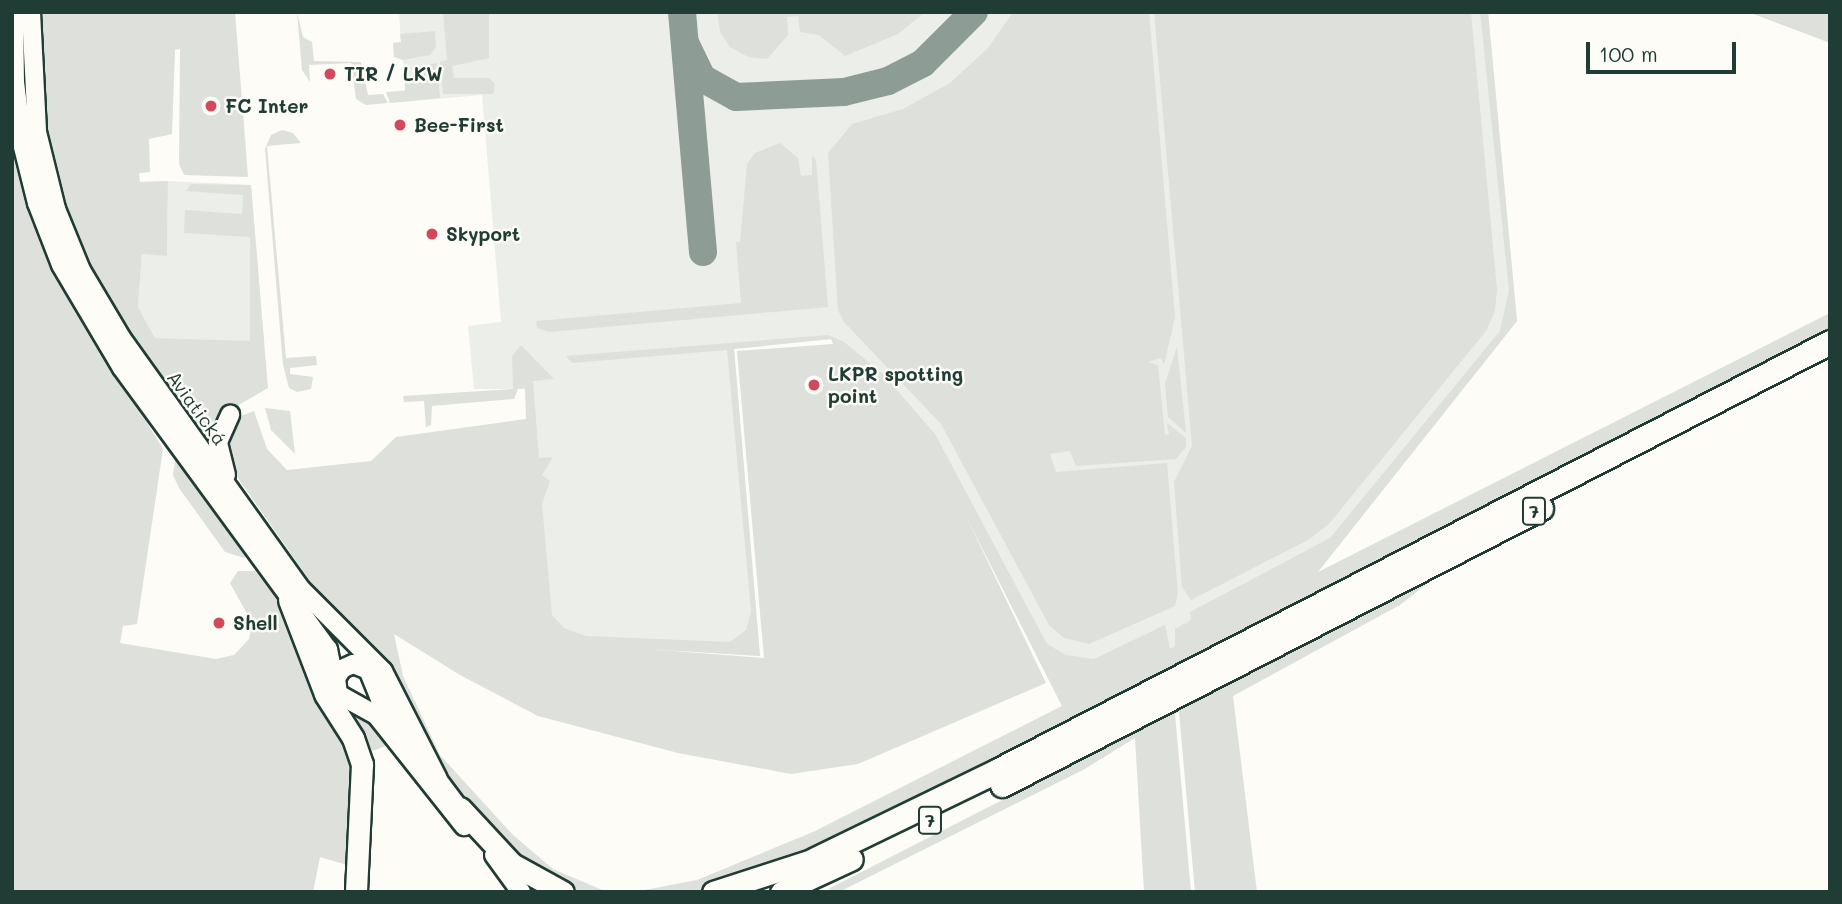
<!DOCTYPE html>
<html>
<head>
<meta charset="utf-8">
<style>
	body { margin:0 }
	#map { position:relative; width:1842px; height:904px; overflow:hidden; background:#fdfcf7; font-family:Mali,sans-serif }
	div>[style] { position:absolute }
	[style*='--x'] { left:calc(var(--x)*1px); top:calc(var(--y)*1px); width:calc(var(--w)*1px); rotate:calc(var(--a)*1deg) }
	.built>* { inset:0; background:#eceee9 }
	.green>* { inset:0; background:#dde0db }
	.taxiway>* { height:28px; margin:-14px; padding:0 14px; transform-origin:14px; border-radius:14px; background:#8e9c96 }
	.roads { filter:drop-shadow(2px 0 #1f3d34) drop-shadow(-2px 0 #1f3d34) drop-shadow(0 2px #1f3d34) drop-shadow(0 -2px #1f3d34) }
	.secondary>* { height:18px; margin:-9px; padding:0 9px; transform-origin:9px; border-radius:9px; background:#fdfcf7 }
	.trunk>* { height:21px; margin:-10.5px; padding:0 10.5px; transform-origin:10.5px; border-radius:10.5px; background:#fdfcf7 }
	.motorway>* { height:23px; margin:-11.5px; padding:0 11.5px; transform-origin:11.5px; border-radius:11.5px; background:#fdfcf7 }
	.dots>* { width:19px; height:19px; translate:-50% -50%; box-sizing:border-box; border:4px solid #fdfcf7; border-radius:50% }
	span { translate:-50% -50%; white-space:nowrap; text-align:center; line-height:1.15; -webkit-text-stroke:5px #fdfcf7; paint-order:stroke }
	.shield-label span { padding:2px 5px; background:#fdfcf7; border:2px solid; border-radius:5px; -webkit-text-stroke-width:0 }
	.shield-label { font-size:18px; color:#1f3d34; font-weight:700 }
	.poi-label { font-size:19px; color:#1f3d34; font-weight:700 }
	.left { translate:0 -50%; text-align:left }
	.street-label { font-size:19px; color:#1f3d34 }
	.frame { position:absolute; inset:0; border:14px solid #1f3d34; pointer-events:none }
	.scale { position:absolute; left:1586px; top:42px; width:150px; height:32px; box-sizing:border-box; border:4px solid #1f3d34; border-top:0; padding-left:9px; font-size:21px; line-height:24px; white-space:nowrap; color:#1f3d34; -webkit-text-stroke:5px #fdfcf7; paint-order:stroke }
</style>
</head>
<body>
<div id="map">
	<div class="built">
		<div style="clip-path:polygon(399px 12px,1488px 12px,1517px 321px,1316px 573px,1062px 706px,918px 422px,831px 339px,734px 349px,760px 656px,539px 641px,525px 389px,474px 389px,468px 326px,501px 322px,482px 95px,390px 103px,386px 92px,405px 90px,403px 57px,394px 57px,393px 43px,401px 42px)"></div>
		<div style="clip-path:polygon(168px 181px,251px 185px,264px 342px,155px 338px,138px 307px,142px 253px,167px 256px)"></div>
	</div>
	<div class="green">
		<div style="clip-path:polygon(37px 12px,235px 12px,248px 177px,184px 175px,179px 164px,180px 49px,175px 50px,172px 134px,149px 139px,150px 172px,139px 173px,140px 182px,168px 181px,167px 256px,142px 254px,138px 307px,155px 338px,250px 341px,250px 237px,184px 233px,185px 210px,242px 214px,243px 195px,186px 191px,191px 184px,251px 185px,268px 388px,228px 411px,214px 456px,105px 300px,73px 236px,47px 153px)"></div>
		<div style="clip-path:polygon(297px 12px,303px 37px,312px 42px,314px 61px,361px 62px,368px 95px,383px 94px,388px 103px,366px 105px,356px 99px,351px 63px,309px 65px,310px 82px,302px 70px)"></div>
		<div style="clip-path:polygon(443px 12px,489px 12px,489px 58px,452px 66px,454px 78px,489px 78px,495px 84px,493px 94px,443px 94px,440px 62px,447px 60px)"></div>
		<div style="clip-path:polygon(717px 12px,925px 12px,898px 34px,845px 56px,819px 35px,800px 32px,798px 16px,787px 17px,788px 35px,767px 59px,748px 57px,730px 47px,720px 32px)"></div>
		<div style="clip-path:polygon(1013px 12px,1149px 12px,1175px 317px,1164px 365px,1161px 358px,1148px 362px,1158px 365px,1165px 435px,1169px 434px,1167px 423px,1186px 438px,1186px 447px,1176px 459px,1076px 466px,1070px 451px,1050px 454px,1056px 472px,1167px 463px,1178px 594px,1175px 606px,1089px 644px,1064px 638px,1049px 625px,941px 424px,844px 322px,838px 310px,828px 153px,852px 124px,903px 109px,950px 83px,988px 48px)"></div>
		<div style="clip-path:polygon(1154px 12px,1471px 12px,1497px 289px,1495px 311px,1486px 331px,1329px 524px,1308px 540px,1191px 600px,1182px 587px,1174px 482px,1192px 446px)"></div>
		<div style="clip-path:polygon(evenodd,1480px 12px,1488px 12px,1517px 321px,1318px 572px,1830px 313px,1830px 329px,825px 845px,774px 867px,696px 892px,634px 892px,697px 880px,813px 832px,1062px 706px,964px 512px,1046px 683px,858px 764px,791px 774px,678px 753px,538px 716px,460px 675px,394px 634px,403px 676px,440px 755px,513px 835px,553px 869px,607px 892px,578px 892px,528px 867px,464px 801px,226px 461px,222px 447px,238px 417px,254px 411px,267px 449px,287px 470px,371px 461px,396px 437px,526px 419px,525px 388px,518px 389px,514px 399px,432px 406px,431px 425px,426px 427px,424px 401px,404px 402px,403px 396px,513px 389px,512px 356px,521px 345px,554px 379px,533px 381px,539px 458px,553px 457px,542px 475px,550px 481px,542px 504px,552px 615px,564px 628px,586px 636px,730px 642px,746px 630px,751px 611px,727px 350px,572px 363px,566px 356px,828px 335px,844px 342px,883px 374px,935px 434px,1047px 644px,1066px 655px,1094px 659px,1165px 625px,1170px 649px,1175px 646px,1175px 629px,1191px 620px,1190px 612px,1330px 538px,1500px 331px,1509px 290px,1480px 12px,831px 339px,833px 344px,737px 351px,764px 658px,647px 649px,760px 656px,734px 349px,831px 339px)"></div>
		<div style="clip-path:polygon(1748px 12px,1830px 12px,1830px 43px)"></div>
		<div style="clip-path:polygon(435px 31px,436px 47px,430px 55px,403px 60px,394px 57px,393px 43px,401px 42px,400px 34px)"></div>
		<div style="clip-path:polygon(437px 63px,440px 98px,390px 103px,386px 92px,405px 91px,405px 82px,422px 81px,425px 65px)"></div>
		<div style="clip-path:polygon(282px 130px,293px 133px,301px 143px,267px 146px,286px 358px,316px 356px,317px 365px,290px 368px,290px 374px,313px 377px,311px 389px,297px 392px,289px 388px,283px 365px,265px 149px,271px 135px)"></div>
		<div style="clip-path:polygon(12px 132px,20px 170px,114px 368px,163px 449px,137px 624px,123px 626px,120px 643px,216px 659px,234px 655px,249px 639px,252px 623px,230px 583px,238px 571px,255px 571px,280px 598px,352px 747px,354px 867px,320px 857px,313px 892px,12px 892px)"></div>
		<div style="clip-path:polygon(780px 143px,798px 158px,801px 176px,812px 175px,812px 156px,816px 160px,828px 307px,549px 332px,537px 328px,536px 321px,741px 303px,736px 242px,740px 242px,747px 164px,755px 153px)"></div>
		<div style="clip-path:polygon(1177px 347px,1186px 433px,1168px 417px,1165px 384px)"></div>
		<div style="clip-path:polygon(265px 408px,290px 411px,295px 454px,271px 430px)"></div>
		<div style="clip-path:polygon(176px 455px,249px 555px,244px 558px,225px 552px,179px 488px,173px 475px)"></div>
		<div style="clip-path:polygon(1428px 583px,1400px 605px,1233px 696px,1257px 892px,1195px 892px,1179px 712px,1175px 714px,1191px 892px,1144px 892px,1135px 738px,1083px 770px,839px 892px,828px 889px)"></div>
		<div style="clip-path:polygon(353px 710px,363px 710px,389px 745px,372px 751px)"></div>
	</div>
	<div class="taxiway">
		<div style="--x:682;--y:12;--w:241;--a:85"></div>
		<div style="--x:685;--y:43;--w:39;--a:64"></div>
		<div style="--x:702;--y:78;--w:39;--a:29"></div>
		<div style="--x:736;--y:97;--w:108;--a:-2.7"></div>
		<div style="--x:844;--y:92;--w:45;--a:-14"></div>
		<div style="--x:888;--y:81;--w:39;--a:-27"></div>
		<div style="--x:923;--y:63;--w:72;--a:-45"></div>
	</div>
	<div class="roads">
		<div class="secondary">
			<div style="--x:14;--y:12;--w:70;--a:89.2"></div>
			<div style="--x:15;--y:82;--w:65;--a:83"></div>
			<div style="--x:23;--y:147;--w:58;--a:76"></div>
			<div style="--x:37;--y:203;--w:66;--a:68.8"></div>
			<div style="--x:61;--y:265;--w:120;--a:59.4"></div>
			<div style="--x:122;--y:368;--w:348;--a:53.8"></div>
			<div style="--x:328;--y:649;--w:36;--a:79"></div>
			<div style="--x:31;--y:12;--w:120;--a:87.1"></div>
			<div style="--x:37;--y:132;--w:79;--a:76.1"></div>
			<div style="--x:56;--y:209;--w:66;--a:67.7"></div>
			<div style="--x:81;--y:270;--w:80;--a:59.3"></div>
			<div style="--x:122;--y:339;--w:307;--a:54.4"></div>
			<div style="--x:301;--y:589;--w:116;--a:45"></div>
			<div style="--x:383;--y:671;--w:121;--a:63"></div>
			<div style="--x:226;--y:475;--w:34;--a:-104"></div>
			<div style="--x:218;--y:442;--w:30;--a:-66"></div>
			<div style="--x:407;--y:737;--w:47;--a:-125.4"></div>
			<div style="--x:380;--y:699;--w:31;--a:-112"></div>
			<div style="--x:368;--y:670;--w:16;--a:-158"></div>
			<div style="--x:353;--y:664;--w:12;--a:156"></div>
			<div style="--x:342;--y:669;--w:11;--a:124"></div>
			<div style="--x:336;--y:678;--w:16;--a:83"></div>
			<div style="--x:338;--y:694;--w:43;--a:28.9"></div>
			<div style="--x:376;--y:715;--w:142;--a:51.6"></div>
			<div style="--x:431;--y:771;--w:60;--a:53.1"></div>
			<div style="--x:494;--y:855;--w:46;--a:53.9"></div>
		</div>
		<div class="trunk">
			<div style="--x:289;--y:600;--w:101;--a:69"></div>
			<div style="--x:325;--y:694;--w:52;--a:57.5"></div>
			<div style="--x:353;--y:738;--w:28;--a:71"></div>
			<div style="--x:362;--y:764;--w:128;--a:92.7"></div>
			<div style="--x:460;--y:808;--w:76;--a:47.1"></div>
			<div style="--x:512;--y:864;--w:58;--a:28.8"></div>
			<div style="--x:713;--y:892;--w:107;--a:-17.9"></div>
			<div style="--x:781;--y:892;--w:78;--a:-24.9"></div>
		</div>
		<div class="motorway">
			<div style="--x:1002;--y:785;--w:606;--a:-27.2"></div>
			<div style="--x:815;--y:859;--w:203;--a:-25.9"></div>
			<div style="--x:998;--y:770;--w:936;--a:-27.22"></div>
		</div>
	</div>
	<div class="dots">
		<div style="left:330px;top:74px;background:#d1495b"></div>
		<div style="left:211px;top:106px;background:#d1495b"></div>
		<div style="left:400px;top:125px;background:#d1495b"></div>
		<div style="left:432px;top:234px;background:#d1495b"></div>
		<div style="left:814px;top:385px;background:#d1495b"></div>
		<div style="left:219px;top:623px;background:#d1495b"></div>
	</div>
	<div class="shield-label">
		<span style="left:1534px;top:511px">7</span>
		<span style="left:930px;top:820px">7</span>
	</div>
	<div class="poi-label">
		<span class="left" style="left:344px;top:74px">TIR / LKW</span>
		<span class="left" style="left:225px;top:106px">FC Inter</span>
		<span class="left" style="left:414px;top:125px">Bee-First</span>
		<span class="left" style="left:446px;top:234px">Skyport</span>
		<span class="left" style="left:828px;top:385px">LKPR spotting<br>point</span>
		<span class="left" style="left:233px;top:623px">Shell</span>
	</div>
	<div class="street-label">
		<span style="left:197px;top:408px;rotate:54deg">Aviatická</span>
	</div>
	<div class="frame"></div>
	<div class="scale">100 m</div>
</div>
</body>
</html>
